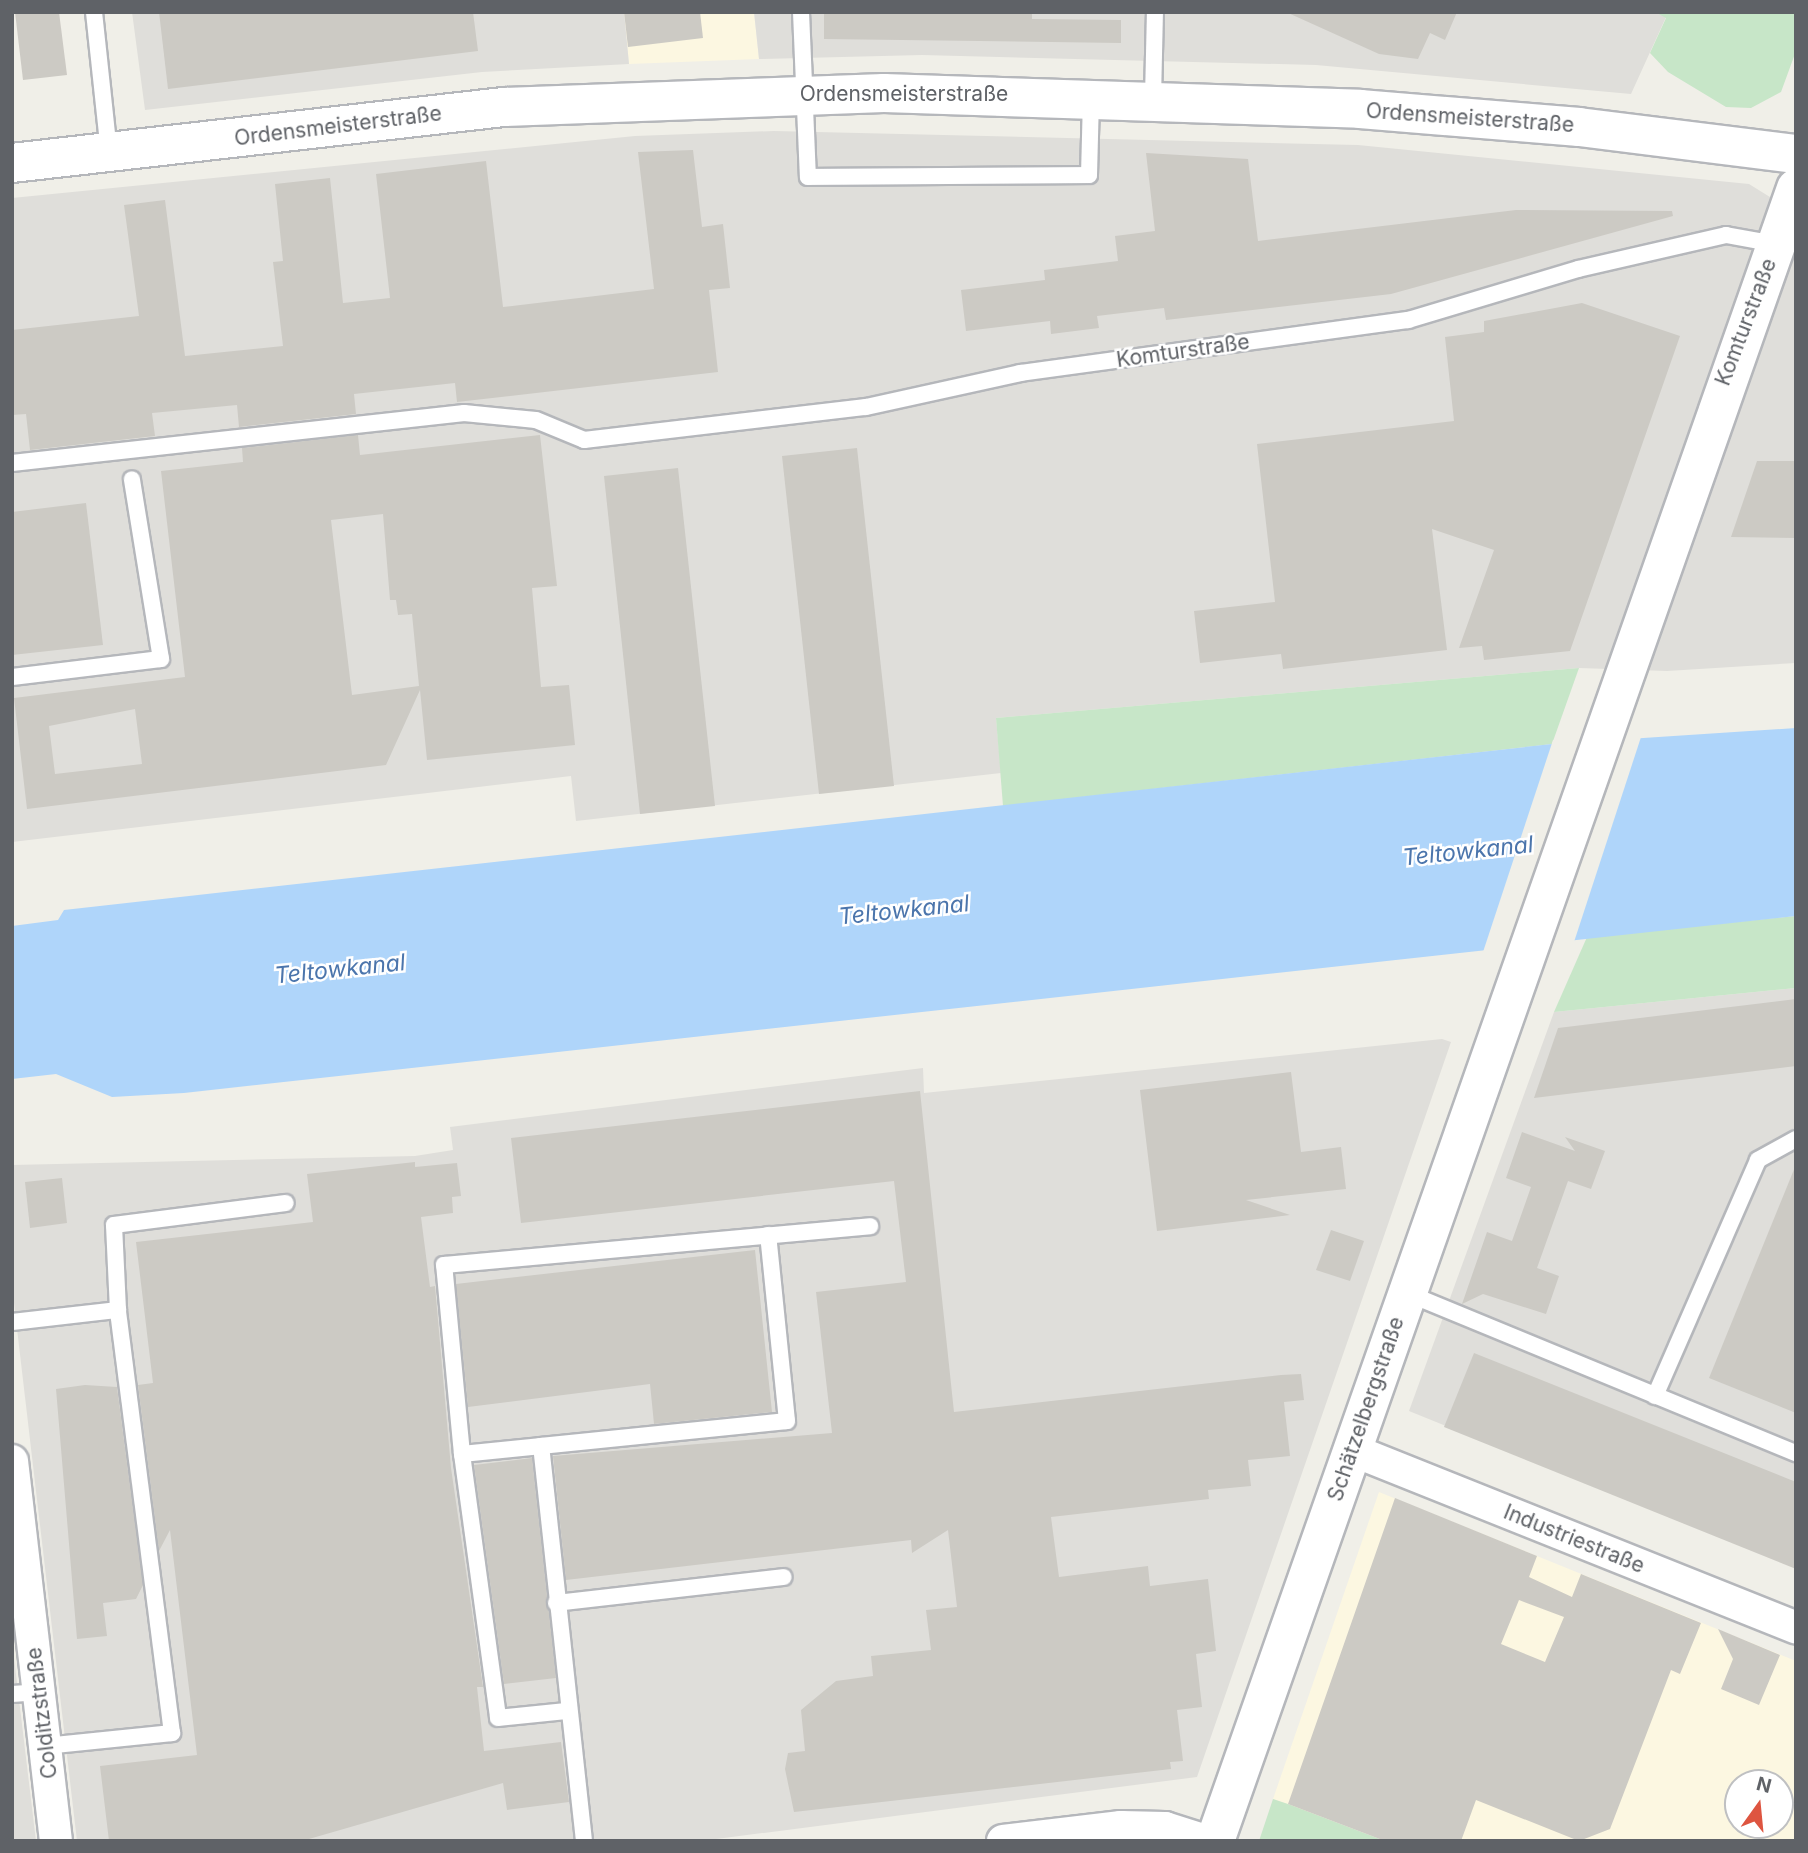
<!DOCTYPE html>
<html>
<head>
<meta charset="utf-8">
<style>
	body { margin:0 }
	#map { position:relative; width:1808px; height:1853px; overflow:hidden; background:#f0efe8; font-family:Inter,sans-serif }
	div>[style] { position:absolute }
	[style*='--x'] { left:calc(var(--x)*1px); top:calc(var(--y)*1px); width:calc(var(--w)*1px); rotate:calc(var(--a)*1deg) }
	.commercial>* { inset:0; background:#fcf7e1 }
	.industrial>* { inset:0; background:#dfdeda }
	.green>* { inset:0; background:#c7e6c8 }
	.water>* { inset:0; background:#afd5fa }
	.pier>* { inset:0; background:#f0efe8 }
	.building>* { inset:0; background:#cccac4 }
	.roads { filter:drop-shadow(2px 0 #b5b7bb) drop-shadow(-2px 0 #b5b7bb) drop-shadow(0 2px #b5b7bb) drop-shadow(0 -2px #b5b7bb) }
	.service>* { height:16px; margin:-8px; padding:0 8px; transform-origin:8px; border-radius:8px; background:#fff }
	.minor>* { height:32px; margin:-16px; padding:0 16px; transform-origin:16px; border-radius:16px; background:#fff }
	.tertiary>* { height:38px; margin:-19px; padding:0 19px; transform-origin:19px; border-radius:19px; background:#fff }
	span { translate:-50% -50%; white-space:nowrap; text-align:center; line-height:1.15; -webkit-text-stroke:5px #fff; paint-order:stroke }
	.street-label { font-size:21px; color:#5f6267 }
	.water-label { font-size:23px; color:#4b75ac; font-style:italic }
	.frame { position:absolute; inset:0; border:14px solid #5f6267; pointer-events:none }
	.north { position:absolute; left:1724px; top:1769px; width:70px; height:70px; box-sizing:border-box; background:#fff; border:2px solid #bfc0c2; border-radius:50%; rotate:15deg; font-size:19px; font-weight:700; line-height:28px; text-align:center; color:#5f6267 }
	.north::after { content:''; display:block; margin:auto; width:24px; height:32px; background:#de5540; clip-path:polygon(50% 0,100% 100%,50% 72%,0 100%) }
</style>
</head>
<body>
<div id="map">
	<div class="commercial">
		<div style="clip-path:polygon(624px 12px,754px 12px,759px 59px,629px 64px)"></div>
		<div style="clip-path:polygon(evenodd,1379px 1492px,1796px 1661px,1796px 1841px,1385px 1841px,1273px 1799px,1379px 1492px,1738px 1783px,1780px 1783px,1780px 1825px,1738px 1825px,1738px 1783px)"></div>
	</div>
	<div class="industrial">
		<div style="clip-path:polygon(132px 12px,624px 12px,629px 64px,482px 72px,145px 110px)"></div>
		<div style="clip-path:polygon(754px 12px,1655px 12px,1666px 17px,1631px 94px,1316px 65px,922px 55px,759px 59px)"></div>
		<div style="clip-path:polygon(774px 131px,1358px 145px,1749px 184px,1796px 213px,1796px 663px,1667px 671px,1579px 668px,996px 718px,1001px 773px,576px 821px,571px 776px,12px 842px,12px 198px,635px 136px)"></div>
		<div style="clip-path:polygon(1796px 988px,1796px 1568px,1409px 1411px,1554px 1012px)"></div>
		<div style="clip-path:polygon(1442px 1039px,1451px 1042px,1197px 1777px,701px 1841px,77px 1841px,12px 1286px,12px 1165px,415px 1156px,453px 1150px,450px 1127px,923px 1068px,924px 1093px)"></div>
		<div style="clip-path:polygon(12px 1641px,36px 1841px,12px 1841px)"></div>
	</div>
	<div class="green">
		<div style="clip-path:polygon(1655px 12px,1796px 12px,1796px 51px,1781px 92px,1751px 108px,1726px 107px,1668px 72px,1650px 53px,1666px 18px)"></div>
		<div style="clip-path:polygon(1579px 668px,1552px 744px,1003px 806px,996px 718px)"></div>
		<div style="clip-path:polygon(1796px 916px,1796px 988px,1554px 1012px,1587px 937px)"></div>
		<div style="clip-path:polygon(1273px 1799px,1288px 1804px,1385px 1841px,1259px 1841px)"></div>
	</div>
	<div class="water">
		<div style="clip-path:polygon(1796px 728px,1796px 916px,184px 1093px,112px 1097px,56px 1074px,12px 1079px,12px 926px,58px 920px,64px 910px,1552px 744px)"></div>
	</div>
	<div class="pier">
		<div style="clip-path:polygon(1642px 734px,1574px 942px,1483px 952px,1553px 740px)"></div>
	</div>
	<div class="building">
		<div style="clip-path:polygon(15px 12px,59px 12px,67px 75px,23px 80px)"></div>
		<div style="clip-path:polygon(159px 12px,473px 12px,478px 51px,168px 89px)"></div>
		<div style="clip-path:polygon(624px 12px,700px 12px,703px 38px,628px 47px)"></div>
		<div style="clip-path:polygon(824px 12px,1032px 12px,1032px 19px,1121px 20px,1121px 43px,824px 39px)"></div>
		<div style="clip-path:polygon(1286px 12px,1457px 12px,1445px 40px,1430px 33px,1418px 59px,1379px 54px)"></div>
		<div style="clip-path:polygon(693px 150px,702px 227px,723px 224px,730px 288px,709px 290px,718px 372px,457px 402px,455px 383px,354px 394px,356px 414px,239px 427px,237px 405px,152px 413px,155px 436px,30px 450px,26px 414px,12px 415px,12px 330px,139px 316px,124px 205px,165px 200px,185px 356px,283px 346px,273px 262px,283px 261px,275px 184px,330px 178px,343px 303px,390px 298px,376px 174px,486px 161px,503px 307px,654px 289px,638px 152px)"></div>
		<div style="clip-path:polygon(1146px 153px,1248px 159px,1258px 241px,1516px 210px,1672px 211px,1673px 216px,1391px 294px,1166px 320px,1164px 308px,1097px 316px,1099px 328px,1051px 334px,1050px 321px,966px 331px,961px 290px,1045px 280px,1044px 270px,1118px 261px,1115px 236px,1155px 231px)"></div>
		<div style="clip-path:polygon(1582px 303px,1680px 336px,1570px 651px,1484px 660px,1482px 646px,1459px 648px,1494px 550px,1432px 529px,1447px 650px,1283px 669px,1281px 654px,1200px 663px,1194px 611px,1275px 602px,1257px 444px,1454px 421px,1445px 337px,1484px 332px,1484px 321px)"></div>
		<div style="clip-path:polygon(evenodd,358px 435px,360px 455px,540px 435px,557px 586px,532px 588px,541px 687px,569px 685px,575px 745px,427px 760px,420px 690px,386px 765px,27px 809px,14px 698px,185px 677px,161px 471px,243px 462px,242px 448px,358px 435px,383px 514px,390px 600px,396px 600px,398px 615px,412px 614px,419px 686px,352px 695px,331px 520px,383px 514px,358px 435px,135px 709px,142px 764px,55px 774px,49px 726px,135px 709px)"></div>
		<div style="clip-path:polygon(857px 448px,894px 786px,819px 794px,782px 456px)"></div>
		<div style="clip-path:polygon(1757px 461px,1796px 461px,1796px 538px,1731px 537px)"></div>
		<div style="clip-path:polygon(678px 468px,715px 806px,640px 814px,604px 476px)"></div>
		<div style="clip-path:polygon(86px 503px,103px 645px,12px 655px,12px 512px)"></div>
		<div style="clip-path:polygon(1796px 999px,1796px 1066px,1534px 1098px,1558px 1028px)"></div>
		<div style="clip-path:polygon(1291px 1072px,1301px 1152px,1341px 1147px,1346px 1189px,1246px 1200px,1290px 1215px,1157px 1231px,1140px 1090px)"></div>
		<div style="clip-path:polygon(920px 1091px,954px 1412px,1281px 1375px,1301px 1374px,1304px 1400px,1284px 1402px,1290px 1456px,1248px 1460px,1251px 1486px,1208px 1490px,1209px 1499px,1051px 1517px,1059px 1577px,1148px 1566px,1150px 1586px,1208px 1579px,1216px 1651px,1196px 1654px,1202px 1707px,1177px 1710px,1183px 1761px,1170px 1762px,1171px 1769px,794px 1812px,785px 1769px,788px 1753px,805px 1751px,801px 1710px,836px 1681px,873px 1676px,871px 1656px,931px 1650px,926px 1610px,957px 1607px,948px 1530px,912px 1553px,911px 1540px,566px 1580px,553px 1456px,832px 1433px,816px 1292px,906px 1282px,894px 1181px,521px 1223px,511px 1138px)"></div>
		<div style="clip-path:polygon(1522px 1132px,1575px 1151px,1565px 1137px,1605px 1151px,1591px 1189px,1568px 1181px,1537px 1268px,1559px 1276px,1546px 1314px,1483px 1294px,1462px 1304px,1487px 1232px,1512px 1241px,1531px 1187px,1506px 1178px)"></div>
		<div style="clip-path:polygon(415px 1162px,415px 1167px,457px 1163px,461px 1196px,452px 1197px,453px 1213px,421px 1217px,430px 1287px,435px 1286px,451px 1468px,483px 1687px,477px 1687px,484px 1751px,561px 1742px,569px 1802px,507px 1810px,503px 1783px,302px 1841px,109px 1841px,100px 1766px,197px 1755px,170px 1530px,159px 1551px,138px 1385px,153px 1383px,136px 1242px,313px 1222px,307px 1174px)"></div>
		<div style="clip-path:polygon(1795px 1167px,1796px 1167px,1796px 1413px,1709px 1378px)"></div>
		<div style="clip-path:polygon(62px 1178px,67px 1223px,30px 1228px,25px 1182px)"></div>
		<div style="clip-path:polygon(1331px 1230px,1364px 1241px,1350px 1281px,1316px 1270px)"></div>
		<div style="clip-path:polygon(755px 1250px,772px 1412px,654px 1424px,650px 1384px,468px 1407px,456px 1284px)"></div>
		<div style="clip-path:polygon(1474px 1353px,1796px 1482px,1796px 1569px,1444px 1427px)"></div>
		<div style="clip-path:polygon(85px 1385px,117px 1387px,143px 1585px,136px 1599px,103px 1603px,107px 1636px,77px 1639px,56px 1389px)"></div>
		<div style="clip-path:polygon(532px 1458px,556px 1678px,504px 1684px,474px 1465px)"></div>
		<div style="clip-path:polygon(evenodd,1395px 1498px,1537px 1556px,1529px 1577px,1572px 1597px,1581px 1574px,1701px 1623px,1680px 1674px,1671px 1670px,1610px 1829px,1579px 1841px,1476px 1800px,1461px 1841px,1385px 1841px,1288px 1804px,1395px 1498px,1519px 1600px,1564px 1617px,1545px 1662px,1501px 1644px,1519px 1600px)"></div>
		<div style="clip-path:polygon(1718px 1629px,1780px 1655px,1759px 1705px,1721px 1689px,1733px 1659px)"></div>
	</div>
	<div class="roads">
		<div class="service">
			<div style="--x:94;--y:12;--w:141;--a:83.9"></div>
			<div style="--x:801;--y:12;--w:165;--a:87.6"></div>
			<div style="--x:808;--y:177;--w:281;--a:-0.4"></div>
			<div style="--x:1089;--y:175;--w:76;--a:-88.5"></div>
			<div style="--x:1153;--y:98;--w:86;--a:-88.7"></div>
			<div style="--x:12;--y:463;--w:455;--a:-6.3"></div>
			<div style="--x:464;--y:413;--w:72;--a:5.6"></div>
			<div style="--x:536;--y:420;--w:52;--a:22.6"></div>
			<div style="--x:584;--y:440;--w:284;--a:-6.7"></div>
			<div style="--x:866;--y:407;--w:158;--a:-12.4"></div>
			<div style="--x:1020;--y:373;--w:392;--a:-7.8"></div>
			<div style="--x:1408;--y:320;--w:177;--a:-16.7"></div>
			<div style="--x:1578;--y:269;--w:152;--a:-12.9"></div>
			<div style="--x:1726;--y:235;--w:51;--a:10.2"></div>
			<div style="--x:12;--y:677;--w:150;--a:-6.9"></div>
			<div style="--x:161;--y:659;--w:182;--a:-99.2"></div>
			<div style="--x:1407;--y:1293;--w:421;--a:22.4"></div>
			<div style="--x:12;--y:1322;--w:107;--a:-6.5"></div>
			<div style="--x:118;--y:1310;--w:85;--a:-92.7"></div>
			<div style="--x:114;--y:1225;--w:173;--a:-7.3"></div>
			<div style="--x:1655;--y:1396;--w:257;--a:-66.4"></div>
			<div style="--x:1758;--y:1160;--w:43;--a:-28.9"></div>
			<div style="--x:541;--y:1446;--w:247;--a:-5.8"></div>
			<div style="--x:787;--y:1421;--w:187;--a:-95.8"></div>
			<div style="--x:462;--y:1454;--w:266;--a:82.2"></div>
			<div style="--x:498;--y:1718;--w:68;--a:-5.9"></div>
			<div style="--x:556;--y:1603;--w:229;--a:-6.5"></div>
			<div style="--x:12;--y:1694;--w:27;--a:-4"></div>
			<div style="--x:45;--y:1746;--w:128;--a:-5.8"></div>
			<div style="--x:172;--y:1733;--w:426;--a:-97.3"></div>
			<div style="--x:584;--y:1841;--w:397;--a:-96.2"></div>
			<div style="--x:541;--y:1446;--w:79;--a:174.2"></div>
			<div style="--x:462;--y:1454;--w:190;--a:-95.4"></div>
			<div style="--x:444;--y:1265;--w:428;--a:-5.2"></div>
		</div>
		<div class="minor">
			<div style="--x:1352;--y:1450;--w:478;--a:21.8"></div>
			<div style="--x:12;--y:1461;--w:383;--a:83.4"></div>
			<div style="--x:1003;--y:1841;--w:119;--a:-6.8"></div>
			<div style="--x:1121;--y:1827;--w:44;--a:1.3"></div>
			<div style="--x:1165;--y:1828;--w:43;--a:17.6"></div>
		</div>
		<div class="tertiary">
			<div style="--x:12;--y:163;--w:496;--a:-6.5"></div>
			<div style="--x:505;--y:107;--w:379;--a:-2.1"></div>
			<div style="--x:884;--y:93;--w:476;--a:1.9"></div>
			<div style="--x:1360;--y:109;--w:220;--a:4.7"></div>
			<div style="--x:1579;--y:127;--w:219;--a:7.1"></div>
			<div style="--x:1215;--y:1841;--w:1752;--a:-70.63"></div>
		</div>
	</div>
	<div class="street-label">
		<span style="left:904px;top:94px">Ordensmeisterstraße</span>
		<span style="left:1470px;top:118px;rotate:4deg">Ordensmeisterstraße</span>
		<span style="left:338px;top:126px;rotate:-7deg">Ordensmeisterstraße</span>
		<span style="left:1746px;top:322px;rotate:-69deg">Komturstraße</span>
		<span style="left:1183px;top:351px;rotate:-8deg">Komturstraße</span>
		<span style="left:1366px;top:1409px;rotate:-71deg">Schätzelbergstraße</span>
		<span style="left:1574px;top:1539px;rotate:22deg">Industriestraße</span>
		<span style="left:42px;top:1713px;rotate:-97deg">Colditzstraße</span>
	</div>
	<div class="water-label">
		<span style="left:1468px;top:851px;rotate:-6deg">Teltowkanal</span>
		<span style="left:904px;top:910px;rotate:-6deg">Teltowkanal</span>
		<span style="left:340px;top:969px;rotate:-6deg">Teltowkanal</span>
	</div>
	<div class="frame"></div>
	<div class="north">N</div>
</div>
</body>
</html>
